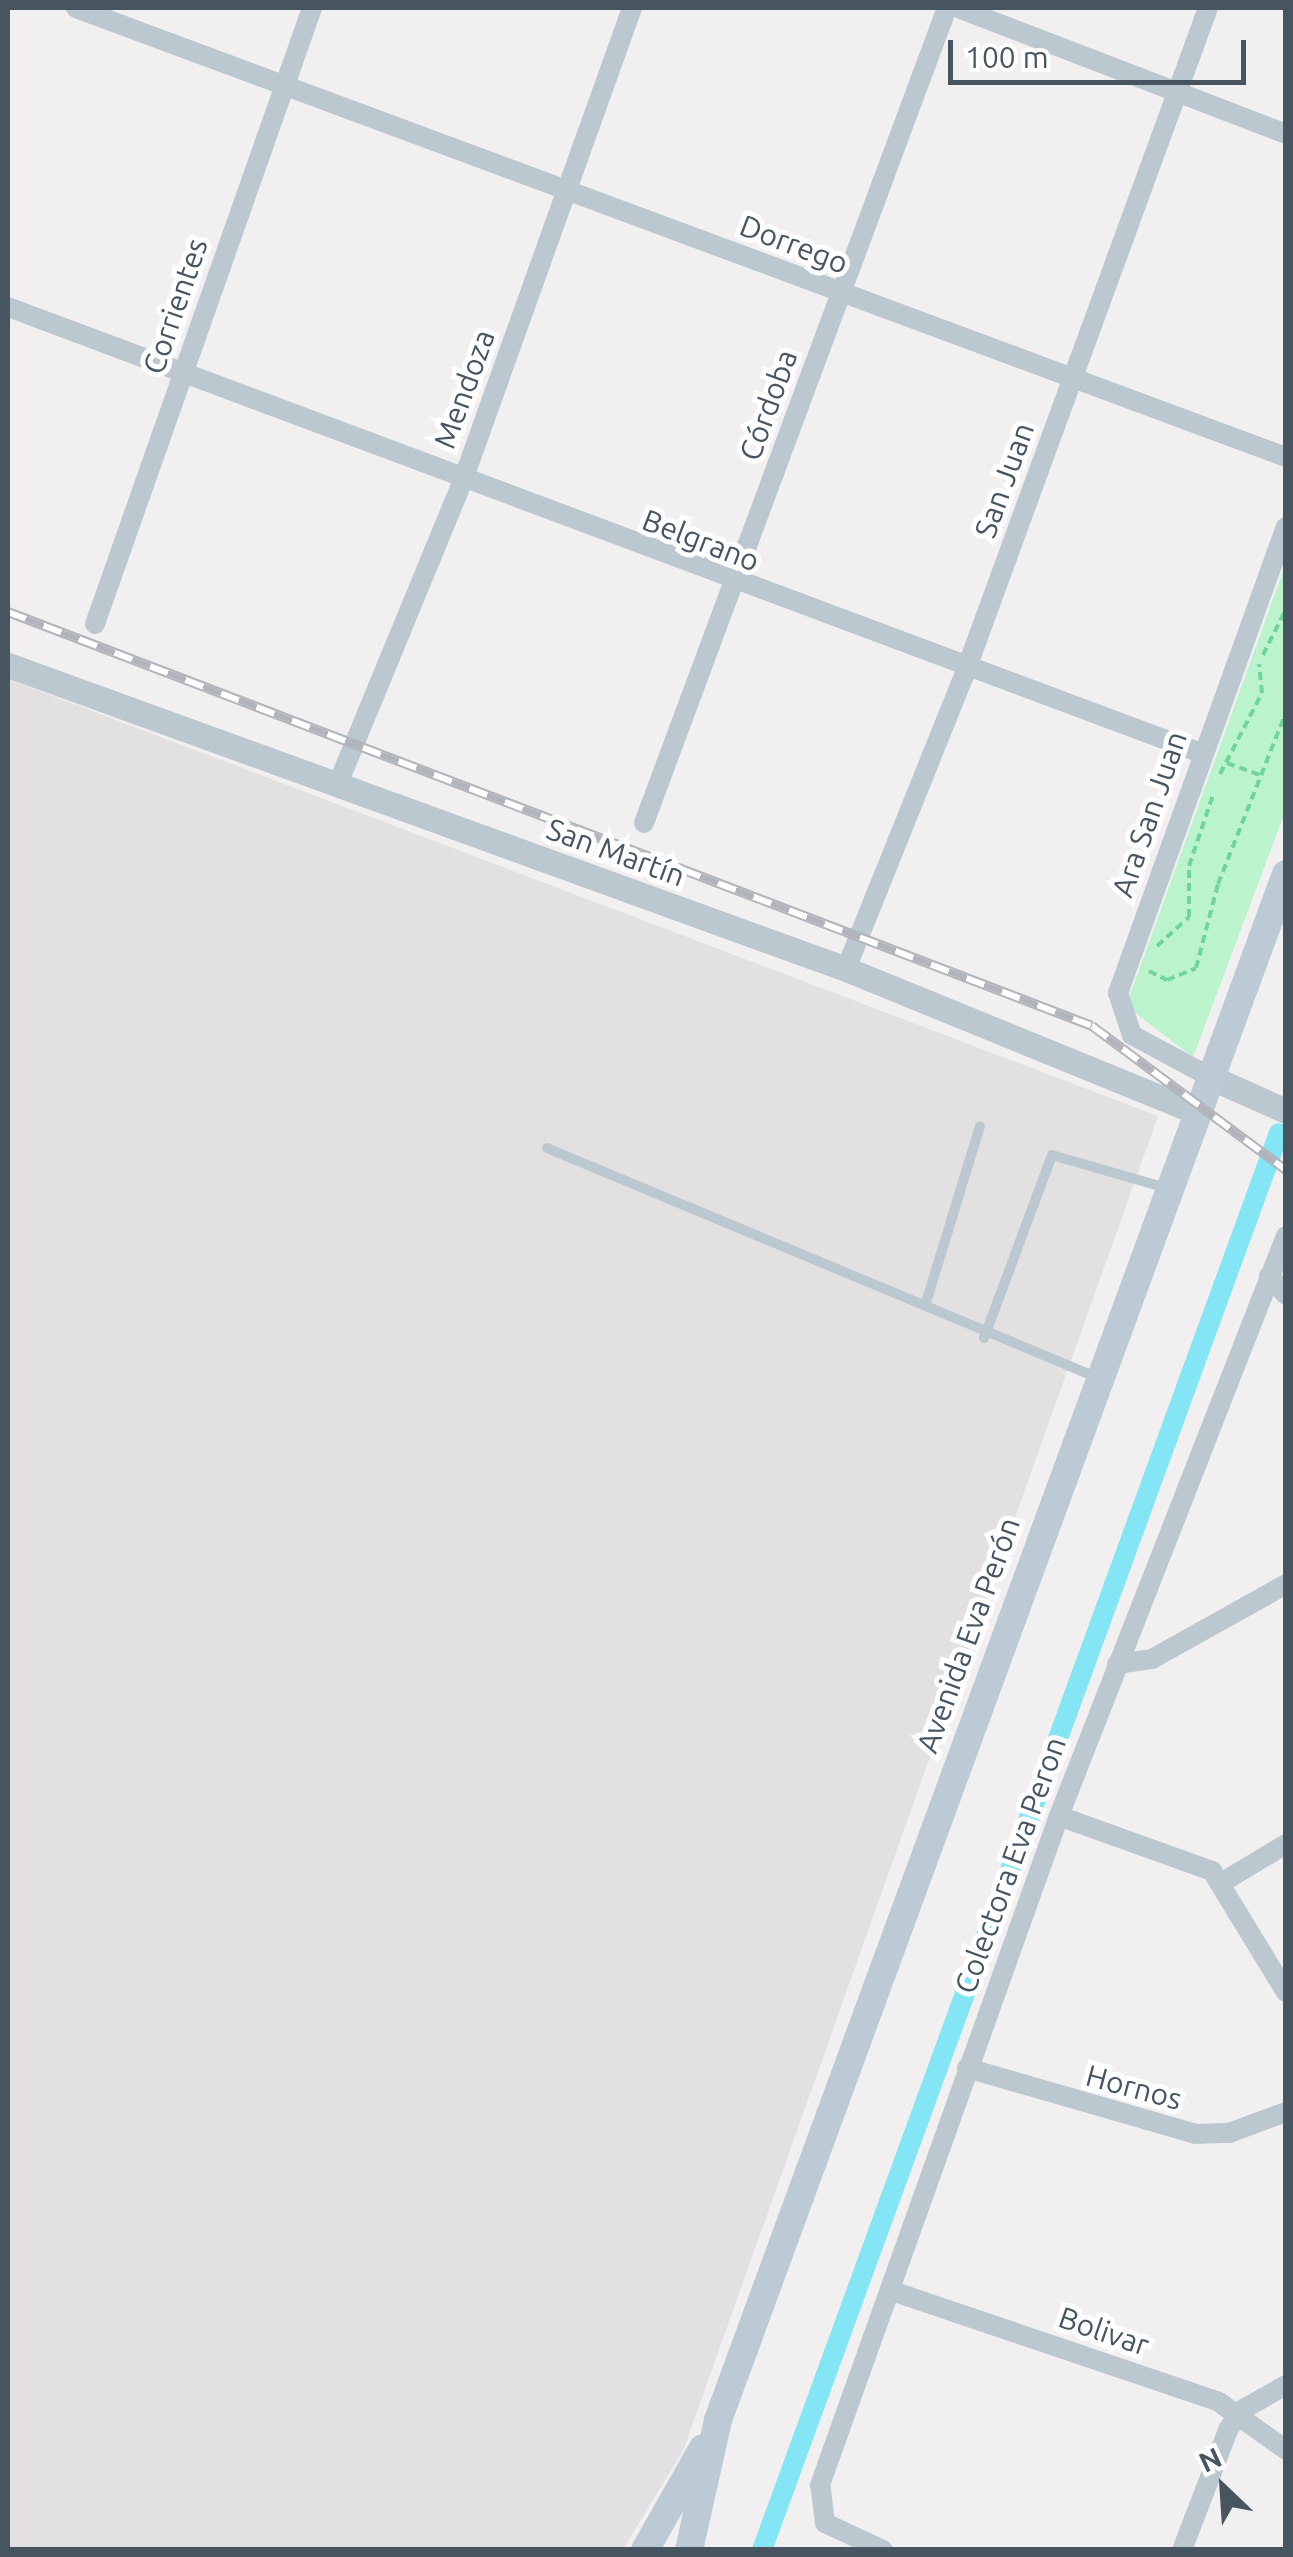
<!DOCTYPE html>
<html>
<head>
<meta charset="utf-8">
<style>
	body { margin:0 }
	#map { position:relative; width:1293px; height:2557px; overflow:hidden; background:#f2eff0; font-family:Ubuntu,sans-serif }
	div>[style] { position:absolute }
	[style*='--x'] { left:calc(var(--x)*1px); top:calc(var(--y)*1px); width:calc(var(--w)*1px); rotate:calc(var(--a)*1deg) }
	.education>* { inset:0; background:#e3e0e2 }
	.green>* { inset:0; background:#baf3cc }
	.canal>* { height:20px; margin:-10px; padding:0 10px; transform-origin:10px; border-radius:10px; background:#84e5f4 }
	.path>* { height:4px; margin-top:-2px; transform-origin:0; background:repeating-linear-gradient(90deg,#6fd59b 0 8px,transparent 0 13px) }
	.service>* { height:10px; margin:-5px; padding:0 5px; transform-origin:5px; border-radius:5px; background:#bcc8d0 }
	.minor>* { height:20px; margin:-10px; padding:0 10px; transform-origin:10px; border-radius:10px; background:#bcc8d0 }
	.tertiary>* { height:25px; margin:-12.5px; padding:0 12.5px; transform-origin:12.5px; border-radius:12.5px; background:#bcc8d0 }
	.secondary>* { height:28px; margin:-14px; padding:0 14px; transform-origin:14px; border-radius:14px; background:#bccad5 }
	.rail>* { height:10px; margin-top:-5px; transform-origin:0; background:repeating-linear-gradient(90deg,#fff 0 19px,#b1b5bb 0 38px); box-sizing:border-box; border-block:2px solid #b1b5bb }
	span { translate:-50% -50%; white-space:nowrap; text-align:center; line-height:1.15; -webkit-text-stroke:10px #fff; paint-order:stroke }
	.street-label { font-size:30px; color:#46555f }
	.frame { position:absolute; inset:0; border:10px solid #46555f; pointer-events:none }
	.north { position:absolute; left:1173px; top:2437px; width:100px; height:100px; -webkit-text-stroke:8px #fff; paint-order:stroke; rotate:335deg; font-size:28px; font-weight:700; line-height:40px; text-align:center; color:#46555f }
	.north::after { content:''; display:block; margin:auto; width:35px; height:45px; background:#46555f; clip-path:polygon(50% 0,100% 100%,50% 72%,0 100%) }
	.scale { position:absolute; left:948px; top:40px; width:298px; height:45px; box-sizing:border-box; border:5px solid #46555f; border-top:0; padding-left:12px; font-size:30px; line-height:35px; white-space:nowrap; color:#46555f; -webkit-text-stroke:8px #fff; paint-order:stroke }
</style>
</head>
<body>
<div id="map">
	<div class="education">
		<div style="clip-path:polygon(8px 679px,1158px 1116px,683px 2451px,623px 2549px,8px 2549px)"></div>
	</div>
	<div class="green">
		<div style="clip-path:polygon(1285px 566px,1285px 812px,1193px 1057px,1126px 1006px)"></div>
	</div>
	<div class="canal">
		<div style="--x:762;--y:2550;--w:1508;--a:-69.96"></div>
	</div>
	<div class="path">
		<div style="--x:1263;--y:655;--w:51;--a:-63.4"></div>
		<div style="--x:1227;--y:763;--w:35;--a:20"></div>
		<div style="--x:1220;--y:774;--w:91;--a:-62.6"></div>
		<div style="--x:1262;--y:693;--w:29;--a:-96"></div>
		<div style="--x:1157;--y:946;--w:43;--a:-42.2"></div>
		<div style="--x:1189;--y:917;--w:51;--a:-90"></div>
		<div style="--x:1189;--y:866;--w:78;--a:-71.3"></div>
		<div style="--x:1149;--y:971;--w:20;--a:27"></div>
		<div style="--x:1167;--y:980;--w:31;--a:-22"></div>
		<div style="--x:1196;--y:968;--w:87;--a:-75.3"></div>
		<div style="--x:1218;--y:884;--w:185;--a:-68.4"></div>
	</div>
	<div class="service">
		<div style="--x:547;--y:1148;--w:595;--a:22.64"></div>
		<div style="--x:925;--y:1306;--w:188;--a:-73"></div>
		<div style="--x:984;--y:1338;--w:195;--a:-69.6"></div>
		<div style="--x:1052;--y:1155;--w:119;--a:16.1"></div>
	</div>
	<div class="minor">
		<div style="--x:76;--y:8;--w:1291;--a:20.36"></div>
		<div style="--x:958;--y:8;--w:351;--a:21"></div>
		<div style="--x:8;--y:307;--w:1274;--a:20.5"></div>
		<div style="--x:95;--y:624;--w:653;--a:-70.59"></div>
		<div style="--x:337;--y:786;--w:331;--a:-67.6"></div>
		<div style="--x:463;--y:480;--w:501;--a:-70.3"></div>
		<div style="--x:644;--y:823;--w:870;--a:-69.61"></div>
		<div style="--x:846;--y:969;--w:322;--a:-68.1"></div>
		<div style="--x:966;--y:670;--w:705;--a:-69.92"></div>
		<div style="--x:1210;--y:1077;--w:89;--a:-151.7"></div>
		<div style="--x:1132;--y:1035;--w:44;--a:-108.4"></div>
		<div style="--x:1118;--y:993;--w:495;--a:-70.2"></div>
		<div style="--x:1269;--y:1276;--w:25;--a:48"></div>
		<div style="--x:1117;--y:1664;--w:35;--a:-8"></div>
		<div style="--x:1152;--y:1659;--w:154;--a:-29.2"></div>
		<div style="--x:1059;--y:1816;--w:163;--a:19.8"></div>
		<div style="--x:1212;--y:1871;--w:142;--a:58.6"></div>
		<div style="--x:1221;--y:1883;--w:76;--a:-31"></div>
		<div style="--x:967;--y:2068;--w:237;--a:16.1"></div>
		<div style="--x:1195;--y:2134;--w:34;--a:-2"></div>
		<div style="--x:1229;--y:2133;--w:61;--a:-20.2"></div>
		<div style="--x:892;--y:2291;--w:345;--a:18.7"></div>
		<div style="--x:1219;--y:2402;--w:82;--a:35.6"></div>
		<div style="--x:883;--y:2550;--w:64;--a:-155"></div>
		<div style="--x:825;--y:2523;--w:38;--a:-97"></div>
		<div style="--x:820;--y:2485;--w:710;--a:-70.34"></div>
		<div style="--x:1059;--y:1816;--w:623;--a:-68.63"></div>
		<div style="--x:1182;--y:2550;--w:129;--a:-69"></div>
		<div style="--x:1228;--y:2430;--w:22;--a:-58"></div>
		<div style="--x:1240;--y:2411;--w:53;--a:-29.5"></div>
	</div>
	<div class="tertiary">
		<div style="--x:8;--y:665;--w:891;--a:19.94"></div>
		<div style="--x:846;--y:969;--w:379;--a:22.2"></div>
		<div style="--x:1210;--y:1077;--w:83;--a:24.1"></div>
	</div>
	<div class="secondary">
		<div style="--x:645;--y:2550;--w:117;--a:-60.4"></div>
		<div style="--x:689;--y:2550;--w:133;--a:-77.4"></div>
		<div style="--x:718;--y:2420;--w:1647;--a:-69.83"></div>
	</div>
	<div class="rail">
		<div style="--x:8;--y:612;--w:1160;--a:20.9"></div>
		<div style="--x:1092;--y:1026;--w:242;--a:36.6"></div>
	</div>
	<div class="street-label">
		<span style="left:794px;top:244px;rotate:21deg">Dorrego</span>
		<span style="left:175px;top:306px;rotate:-71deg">Corrientes</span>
		<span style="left:464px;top:389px;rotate:-70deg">Mendoza</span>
		<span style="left:768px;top:405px;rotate:-70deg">Córdoba</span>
		<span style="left:1004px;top:480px;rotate:-70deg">San Juan</span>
		<span style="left:701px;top:540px;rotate:21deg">Belgrano</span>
		<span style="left:1149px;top:814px;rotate:-71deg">Ara San Juan</span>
		<span style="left:616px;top:852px;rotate:20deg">San Martín</span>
		<span style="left:968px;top:1635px;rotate:-70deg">Avenida Eva Perón</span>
		<span style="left:1010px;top:1865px;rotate:-70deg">Colectora Eva Peron</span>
		<span style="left:1134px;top:2087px;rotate:15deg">Hornos</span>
		<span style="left:1104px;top:2331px;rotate:19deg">Bolivar</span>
	</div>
	<div class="frame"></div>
	<div class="north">N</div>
	<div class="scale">100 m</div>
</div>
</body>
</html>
